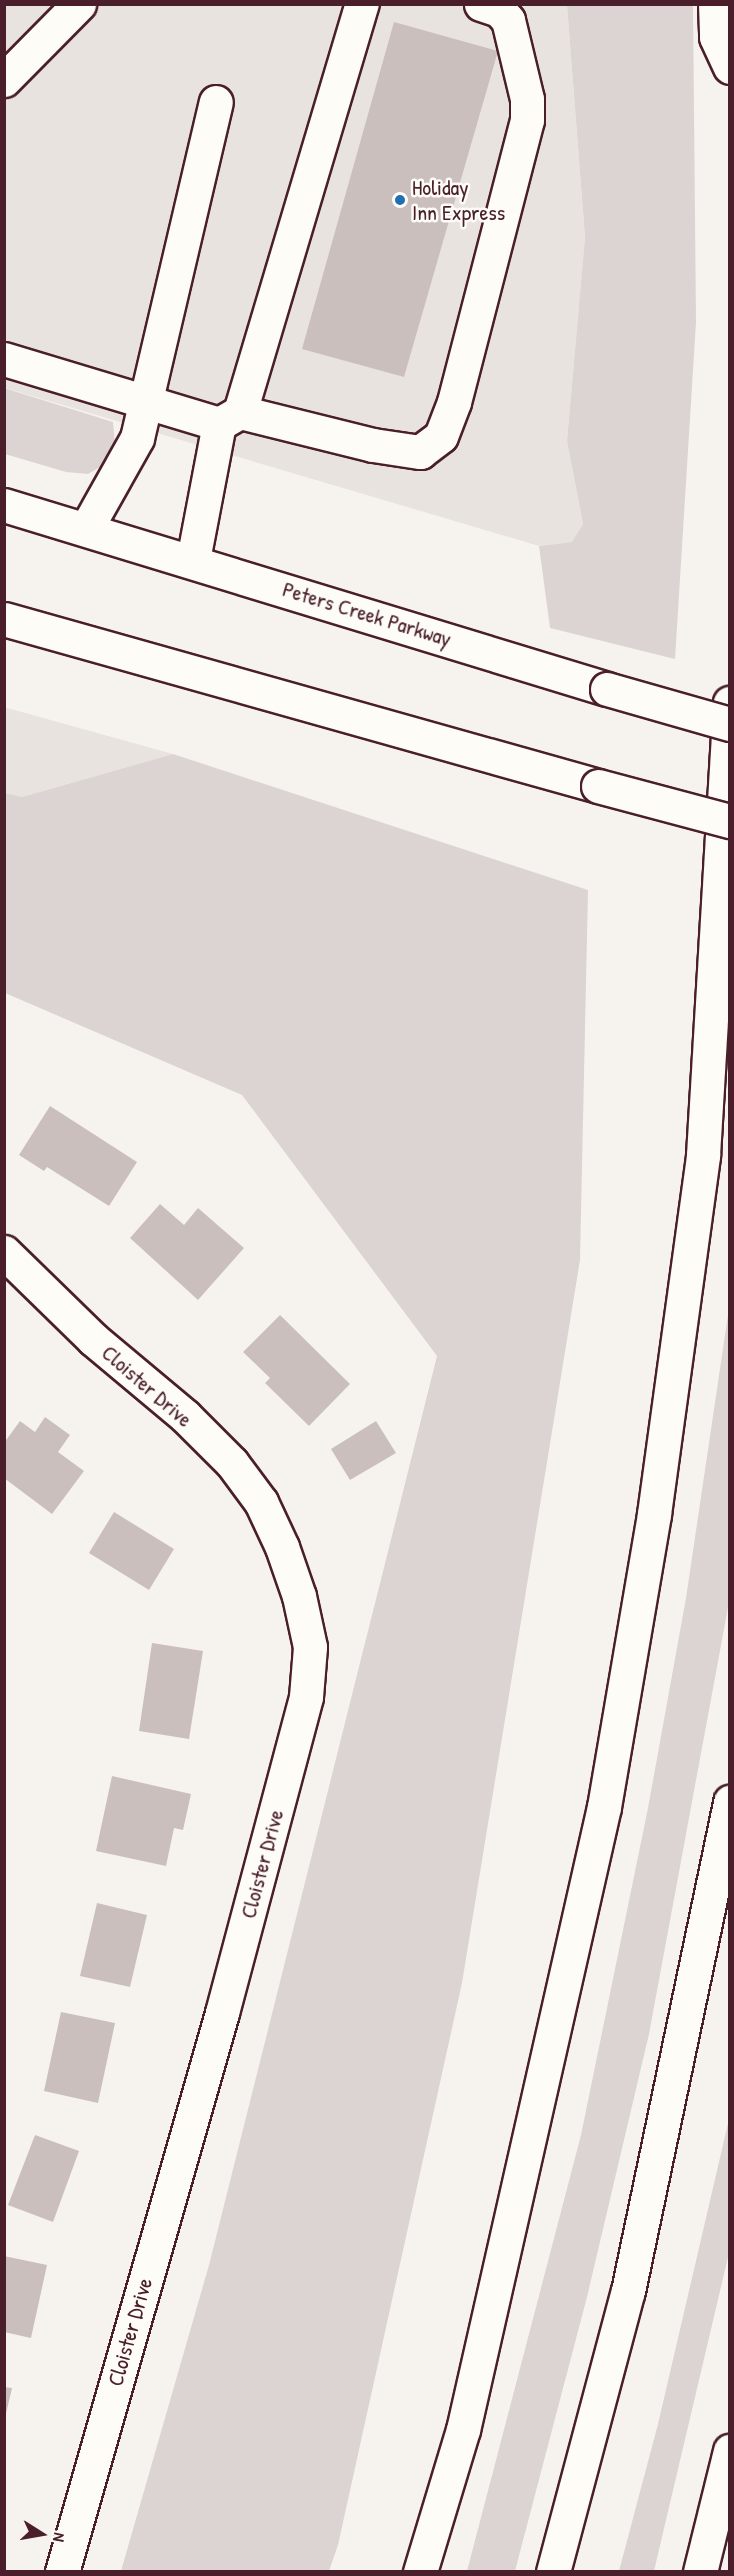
<!DOCTYPE html>
<html>
<head>
<meta charset="utf-8">
<style>
	body { margin:0 }
	#map { position:relative; width:734px; height:2576px; overflow:hidden; background:#f6f3ef; font-family:"Patrick Hand",sans-serif }
	div>[style] { position:absolute }
	[style*='--x'] { left:calc(var(--x)*1px); top:calc(var(--y)*1px); width:calc(var(--w)*1px); rotate:calc(var(--a)*1deg) }
	.built>* { inset:0; background:#e9e3e0 }
	.green>* { inset:0; background:#dcd4d2 }
	.building>* { inset:0; background:#cbbfbe }
	.roads { filter:drop-shadow(2px 0 #4a1f2b) drop-shadow(-2px 0 #4a1f2b) drop-shadow(0 2px #4a1f2b) drop-shadow(0 -2px #4a1f2b) }
	.minor>* { height:33px; margin:-16.5px; padding:0 16.5px; transform-origin:16.5px; border-radius:16.5px; background:#fdfcf7 }
	.major>* { height:33px; margin:-16.5px; padding:0 16.5px; transform-origin:16.5px; border-radius:16.5px; background:#fdfcf7 }
	.highway>* { height:33px; margin:-16.5px; padding:0 16.5px; transform-origin:16.5px; border-radius:16.5px; background:#fdfcf7 }
	.bridges { filter:drop-shadow(2px 0 #4a1f2b) drop-shadow(-2px 0 #4a1f2b) drop-shadow(0 2px #4a1f2b) drop-shadow(0 -2px #4a1f2b) }
	.major-bridge>* { height:33px; margin:-16.5px; padding:0 16.5px; transform-origin:16.5px; border-radius:16.5px; background:#fdfcf7 }
	.dots>* { width:16px; height:16px; translate:-50% -50%; box-sizing:border-box; border:3px solid #fdfcf7; border-radius:50% }
	span { translate:-50% -50%; white-space:nowrap; text-align:center; line-height:1.15; -webkit-text-stroke:5px #fdfcf7; paint-order:stroke }
	.poi-label { font-size:22px; color:#4a1f2b }
	.left { translate:0 -50%; text-align:left }
	.street-label { font-size:22px; color:#4a1f2b }
	.frame { position:absolute; inset:0; border:6px solid #4a1f2b; pointer-events:none }
	.north { position:absolute; left:12px; top:2504px; width:60px; height:60px; -webkit-text-stroke:4px #fdfcf7; paint-order:stroke; rotate:101deg; font-size:16px; font-weight:700; line-height:24px; text-align:center; color:#4a1f2b }
	.north::after { content:''; display:block; margin:auto; width:21px; height:27px; background:#4a1f2b; clip-path:polygon(50% 0,100% 100%,50% 72%,0 100%) }
</style>
</head>
<body>
<div id="map">
	<div class="built">
		<div style="clip-path:polygon(4px 5px,567px 5px,585px 237px,567px 441px,583px 524px,573px 542px,539px 546px,5px 388px)"></div>
		<div style="clip-path:polygon(4px 707px,173px 754px,22px 797px,5px 793px)"></div>
	</div>
	<div class="green">
		<div style="clip-path:polygon(567px 5px,693px 5px,696px 322px,675px 659px,550px 628px,539px 546px,572px 542px,583px 524px,567px 441px,585px 237px)"></div>
		<div style="clip-path:polygon(4px 388px,113px 422px,115px 444px,105px 464px,88px 474px,66px 472px,5px 454px)"></div>
		<div style="clip-path:polygon(173px 754px,588px 890px,580px 1260px,462px 1983px,338px 2545px,329px 2571px,121px 2571px,209px 2265px,437px 1356px,242px 1095px,5px 993px,5px 793px,22px 797px)"></div>
		<div style="clip-path:polygon(729px 1308px,729px 1602px,649px 2034px,587px 2297px,515px 2571px,467px 2571px,581px 2135px,648px 1808px,686px 1598px)"></div>
		<div style="clip-path:polygon(729px 2119px,729px 2253px,654px 2571px,619px 2571px,658px 2424px)"></div>
	</div>
	<div class="building">
		<div style="clip-path:polygon(394px 22px,498px 51px,404px 377px,302px 349px)"></div>
		<div style="clip-path:polygon(50px 1106px,137px 1162px,109px 1206px,47px 1167px,44px 1171px,19px 1155px)"></div>
		<div style="clip-path:polygon(160px 1204px,184px 1225px,198px 1208px,244px 1248px,198px 1300px,130px 1238px)"></div>
		<div style="clip-path:polygon(280px 1315px,350px 1384px,309px 1426px,265px 1383px,270px 1378px,243px 1352px)"></div>
		<div style="clip-path:polygon(45px 1417px,70px 1435px,58px 1452px,84px 1471px,52px 1514px,4px 1478px,4px 1443px,20px 1421px,35px 1432px)"></div>
		<div style="clip-path:polygon(376px 1421px,396px 1453px,350px 1480px,331px 1449px)"></div>
		<div style="clip-path:polygon(114px 1512px,174px 1549px,149px 1590px,89px 1553px)"></div>
		<div style="clip-path:polygon(152px 1643px,203px 1651px,189px 1739px,139px 1731px)"></div>
		<div style="clip-path:polygon(112px 1776px,191px 1794px,183px 1830px,174px 1828px,166px 1866px,96px 1851px)"></div>
		<div style="clip-path:polygon(97px 1903px,147px 1915px,130px 1987px,80px 1976px)"></div>
		<div style="clip-path:polygon(61px 2012px,115px 2023px,98px 2103px,44px 2091px)"></div>
		<div style="clip-path:polygon(35px 2135px,79px 2151px,53px 2222px,8px 2205px)"></div>
		<div style="clip-path:polygon(4px 2256px,47px 2265px,31px 2338px,4px 2332px)"></div>
		<div style="clip-path:polygon(4px 2387px,12px 2388px,5px 2418px,4px 2418px)"></div>
	</div>
	<div class="roads">
		<div class="minor">
			<div style="--x:4;--y:80;--w:107;--a:-45.4"></div>
			<div style="--x:4;--y:359;--w:225;--a:16.8"></div>
			<div style="--x:219;--y:424;--w:24;--a:-30"></div>
			<div style="--x:240;--y:412;--w:137;--a:13.9"></div>
			<div style="--x:373;--y:445;--w:48;--a:8.5"></div>
			<div style="--x:420;--y:452;--w:26;--a:-37"></div>
			<div style="--x:441;--y:436;--w:36;--a:-69"></div>
			<div style="--x:454;--y:402;--w:291;--a:-75.5"></div>
			<div style="--x:527;--y:120;--w:21;--a:-90"></div>
			<div style="--x:527;--y:99;--w:81;--a:-103.5"></div>
			<div style="--x:508;--y:20;--w:13;--a:-132"></div>
			<div style="--x:499;--y:10;--w:19;--a:-162"></div>
			<div style="--x:240;--y:412;--w:426;--a:-73.4"></div>
			<div style="--x:86;--y:529;--w:104;--a:-60.7"></div>
			<div style="--x:137;--y:438;--w:345;--a:-76.8"></div>
			<div style="--x:193;--y:560;--w:138;--a:-79.2"></div>
			<div style="--x:4;--y:1252;--w:124;--a:44.3"></div>
			<div style="--x:93;--y:1339;--w:120;--a:39.9"></div>
			<div style="--x:185;--y:1416;--w:66;--a:45"></div>
			<div style="--x:232;--y:1463;--w:49;--a:53.4"></div>
			<div style="--x:261;--y:1502;--w:50;--a:65"></div>
			<div style="--x:282;--y:1547;--w:52;--a:70.9"></div>
			<div style="--x:299;--y:1596;--w:52;--a:77.8"></div>
			<div style="--x:310;--y:1647;--w:50;--a:94.6"></div>
			<div style="--x:306;--y:1697;--w:327;--a:104.9"></div>
			<div style="--x:222;--y:2013;--w:581;--a:105.97"></div>
		</div>
		<div class="major">
			<div style="--x:4;--y:505;--w:630;--a:16.97"></div>
			<div style="--x:4;--y:619;--w:617;--a:15.7"></div>
			<div style="--x:700;--y:2572;--w:125;--a:-76.1"></div>
		</div>
		<div class="highway">
			<div style="--x:715;--y:4;--w:33;--a:88"></div>
			<div style="--x:716;--y:37;--w:33;--a:65"></div>
			<div style="--x:420;--y:2572;--w:148;--a:-73.2"></div>
			<div style="--x:463;--y:2430;--w:639;--a:-77.25"></div>
			<div style="--x:604;--y:1807;--w:297;--a:-80.3"></div>
			<div style="--x:654;--y:1514;--w:362;--a:-82.2"></div>
			<div style="--x:703;--y:1155;--w:453;--a:-86.6"></div>
			<div style="--x:553;--y:2572;--w:291;--a:-75.1"></div>
			<div style="--x:628;--y:2291;--w:500;--a:-78.2"></div>
		</div>
	</div>
	<div class="bridges">
		<div class="major-bridge">
			<div style="--x:607;--y:689;--w:128;--a:15.9"></div>
			<div style="--x:598;--y:786;--w:137;--a:14.9"></div>
		</div>
	</div>
	<div class="dots">
		<div style="left:400px;top:200px;background:#1f6fb2"></div>
	</div>
	<div class="poi-label">
		<span class="left" style="left:412px;top:200px">Holiday<br>Inn Express</span>
	</div>
	<div class="street-label">
		<span style="left:367px;top:614px;rotate:17deg">Peters Creek Parkway</span>
		<span style="left:147px;top:1386px;rotate:41deg">Cloister Drive</span>
		<span style="left:262px;top:1864px;rotate:-75deg">Cloister Drive</span>
		<span style="left:130px;top:2332px;rotate:-74deg">Cloister Drive</span>
	</div>
	<div class="frame"></div>
	<div class="north">N</div>
</div>
</body>
</html>
